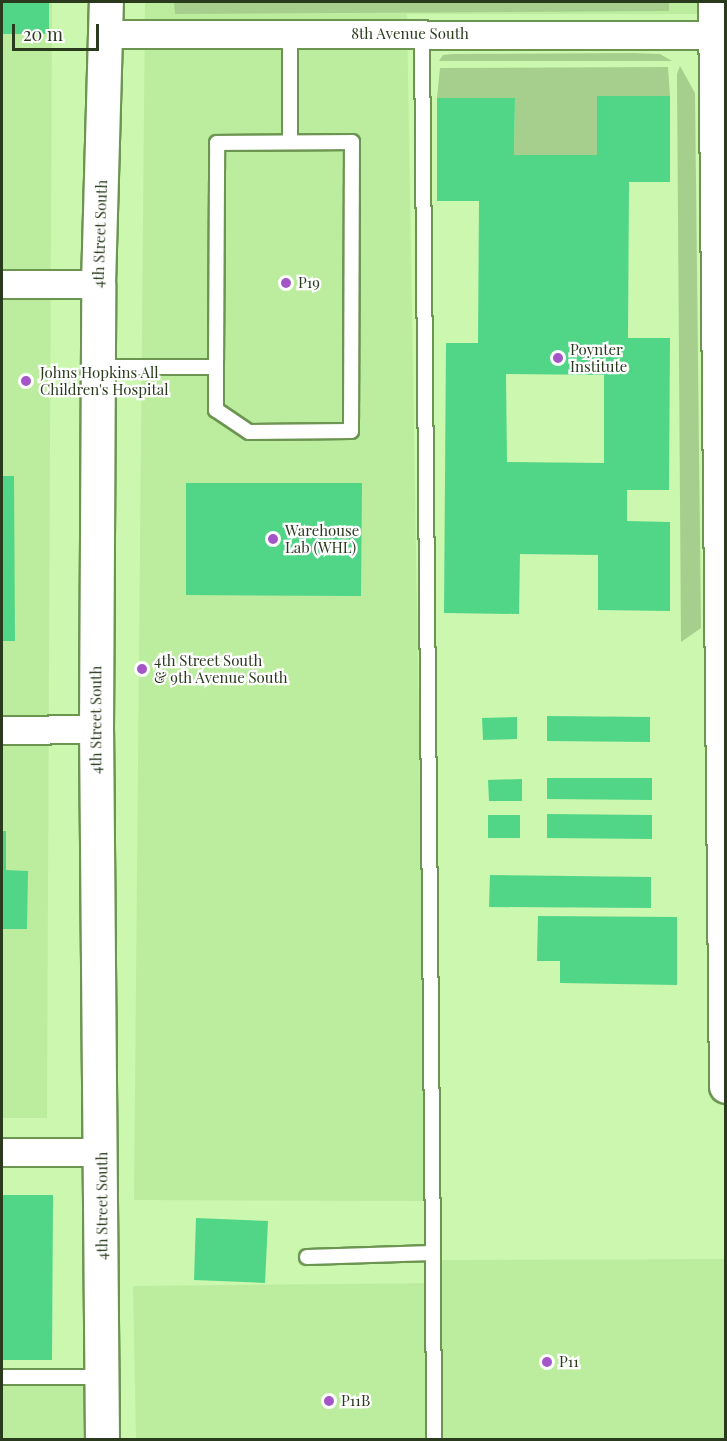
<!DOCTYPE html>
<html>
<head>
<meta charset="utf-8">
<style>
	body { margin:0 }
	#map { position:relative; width:727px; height:1441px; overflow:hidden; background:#cbf7af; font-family:"Playfair Display",serif }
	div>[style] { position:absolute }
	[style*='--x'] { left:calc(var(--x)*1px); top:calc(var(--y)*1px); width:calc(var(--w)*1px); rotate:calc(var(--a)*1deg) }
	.built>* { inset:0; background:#bced9e }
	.green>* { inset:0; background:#a6ce8d }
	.building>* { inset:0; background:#51d687 }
	.roads { filter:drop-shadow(2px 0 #6d9552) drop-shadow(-2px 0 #6d9552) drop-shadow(0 2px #6d9552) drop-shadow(0 -2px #6d9552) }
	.service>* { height:14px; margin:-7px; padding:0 7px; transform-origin:7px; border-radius:7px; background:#fff }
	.minor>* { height:27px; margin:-13.5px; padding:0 13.5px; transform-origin:13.5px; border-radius:13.5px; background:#fff }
	.tertiary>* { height:33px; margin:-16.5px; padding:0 16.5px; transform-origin:16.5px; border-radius:16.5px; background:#fff }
	.secondary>* { height:33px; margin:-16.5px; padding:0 16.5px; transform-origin:16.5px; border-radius:16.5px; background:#fff }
	.dots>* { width:16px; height:16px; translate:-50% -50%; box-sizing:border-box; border:3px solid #fff; border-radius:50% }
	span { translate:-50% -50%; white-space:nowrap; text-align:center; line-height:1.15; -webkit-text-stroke:4.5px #fff; paint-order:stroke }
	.street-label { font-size:15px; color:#293a1d }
	.poi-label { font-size:15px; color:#293a1d }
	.left { translate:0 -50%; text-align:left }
	.frame { position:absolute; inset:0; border:3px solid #293a1d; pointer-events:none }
	.scale { position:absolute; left:12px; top:24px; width:87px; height:27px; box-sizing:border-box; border:3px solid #293a1d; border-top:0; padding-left:8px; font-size:18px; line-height:21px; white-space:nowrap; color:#293a1d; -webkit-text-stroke:4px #fff; paint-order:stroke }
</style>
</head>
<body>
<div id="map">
	<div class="built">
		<div style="clip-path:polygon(2px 2px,52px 2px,47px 1118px,2px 1118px)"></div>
		<div style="clip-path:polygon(145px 2px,725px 2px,725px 14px,407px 14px,427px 1201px,134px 1200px)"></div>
		<div style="clip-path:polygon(725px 1259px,725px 1439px,136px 1439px,133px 1286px,438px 1283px,438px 1260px)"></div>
		<div style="clip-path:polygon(87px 1369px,87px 1439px,2px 1439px,2px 1370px)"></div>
	</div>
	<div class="green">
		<div style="clip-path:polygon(174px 2px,669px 2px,669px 11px,175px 14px)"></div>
		<div style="clip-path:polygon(633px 53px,660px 54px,672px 61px,439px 61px,443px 55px,453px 54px)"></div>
		<div style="clip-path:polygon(680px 66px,695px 93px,701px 628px,681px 642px,677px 74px)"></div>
		<div style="clip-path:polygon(440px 68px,668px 67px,670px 96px,597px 96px,597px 155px,514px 155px,515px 98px,437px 98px)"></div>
	</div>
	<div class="building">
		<div style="clip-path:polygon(2px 2px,49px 2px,49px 34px,2px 34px)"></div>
		<div style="clip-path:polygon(evenodd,597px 96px,670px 96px,670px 182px,629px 182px,628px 338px,670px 338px,669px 490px,627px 490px,627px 521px,670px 522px,670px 611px,598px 610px,598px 555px,520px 554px,519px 614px,444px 613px,446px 343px,478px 343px,479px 201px,437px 201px,437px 98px,515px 98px,514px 155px,597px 155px,597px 96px,506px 374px,604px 375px,604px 463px,507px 462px,506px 374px)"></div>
		<div style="clip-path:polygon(2px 476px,14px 476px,15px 641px,2px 641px)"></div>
		<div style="clip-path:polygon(186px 483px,362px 483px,361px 596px,186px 595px)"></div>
		<div style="clip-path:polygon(547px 716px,650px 717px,650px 742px,547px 741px)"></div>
		<div style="clip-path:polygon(517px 717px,517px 739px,483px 740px,482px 718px)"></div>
		<div style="clip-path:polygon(547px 778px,652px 778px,652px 800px,547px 799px)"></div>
		<div style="clip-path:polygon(522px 779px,522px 801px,489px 801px,488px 780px)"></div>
		<div style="clip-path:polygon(547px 814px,652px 815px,652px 839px,547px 838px)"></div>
		<div style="clip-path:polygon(488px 815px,520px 815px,520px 838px,488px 838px)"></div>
		<div style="clip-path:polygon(2px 831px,6px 831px,6px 870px,28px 871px,27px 929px,2px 929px)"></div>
		<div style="clip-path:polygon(490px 875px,651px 877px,651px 908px,489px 907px)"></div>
		<div style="clip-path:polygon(538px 916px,677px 917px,677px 985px,560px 983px,560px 961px,537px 961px)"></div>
		<div style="clip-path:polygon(2px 1195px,53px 1195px,52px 1360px,2px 1360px)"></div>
		<div style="clip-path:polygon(196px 1218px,268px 1221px,265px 1283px,194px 1280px)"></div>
	</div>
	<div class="roads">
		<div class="service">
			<div style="--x:290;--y:34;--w:108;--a:90"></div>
			<div style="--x:98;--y:367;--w:118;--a:0"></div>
			<div style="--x:216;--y:367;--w:224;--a:-89.7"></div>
			<div style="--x:217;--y:143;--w:135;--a:-0.4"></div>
			<div style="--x:352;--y:142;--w:289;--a:90.2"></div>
			<div style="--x:351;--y:431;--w:102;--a:179.4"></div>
			<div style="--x:249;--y:432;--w:40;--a:-146"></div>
			<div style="--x:216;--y:410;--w:43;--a:-90"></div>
			<div style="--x:433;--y:1253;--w:187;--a:89.7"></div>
			<div style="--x:307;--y:1257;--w:126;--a:-1.8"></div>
			<div style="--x:433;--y:1253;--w:1219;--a:-90.52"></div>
			<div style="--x:2;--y:1377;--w:99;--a:0"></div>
		</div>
		<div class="minor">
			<div style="--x:106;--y:34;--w:608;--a:0.09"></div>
			<div style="--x:2;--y:284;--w:96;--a:0"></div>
			<div style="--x:2;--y:730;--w:94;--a:-0.6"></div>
			<div style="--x:2;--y:1152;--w:100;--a:0"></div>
		</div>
		<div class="tertiary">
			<div style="--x:715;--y:2;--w:1084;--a:89.42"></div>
		</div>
		<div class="secondary">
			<div style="--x:102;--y:1440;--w:711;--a:-90.48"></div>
			<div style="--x:96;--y:729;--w:445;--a:-89.7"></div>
			<div style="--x:98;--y:284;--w:282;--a:-88.4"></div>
		</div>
	</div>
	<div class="dots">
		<div style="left:286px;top:283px;background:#a456c8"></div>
		<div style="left:558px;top:358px;background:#a456c8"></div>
		<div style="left:26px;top:381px;background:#a456c8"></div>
		<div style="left:273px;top:539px;background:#a456c8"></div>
		<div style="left:142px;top:669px;background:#a456c8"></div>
		<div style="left:547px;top:1362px;background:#a456c8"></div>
		<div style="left:329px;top:1401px;background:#a456c8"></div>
	</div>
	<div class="street-label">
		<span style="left:410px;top:34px">8th Avenue South</span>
		<span style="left:100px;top:234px;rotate:-88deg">4th Street South</span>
		<span style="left:96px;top:720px;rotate:-90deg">4th Street South</span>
		<span style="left:102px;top:1206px;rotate:-90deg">4th Street South</span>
	</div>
	<div class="poi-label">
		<span class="left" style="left:298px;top:283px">P19</span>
		<span class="left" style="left:570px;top:358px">Poynter<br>Institute</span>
		<span class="left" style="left:40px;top:381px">Johns Hopkins All<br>Children's Hospital</span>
		<span class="left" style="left:285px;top:539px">Warehouse<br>Lab (WHL)</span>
		<span class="left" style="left:154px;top:669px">4th Street South<br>&amp; 9th Avenue South</span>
		<span class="left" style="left:559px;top:1362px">P11</span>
		<span class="left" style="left:341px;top:1401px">P11B</span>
	</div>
	<div class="frame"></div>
	<div class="scale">20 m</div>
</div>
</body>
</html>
